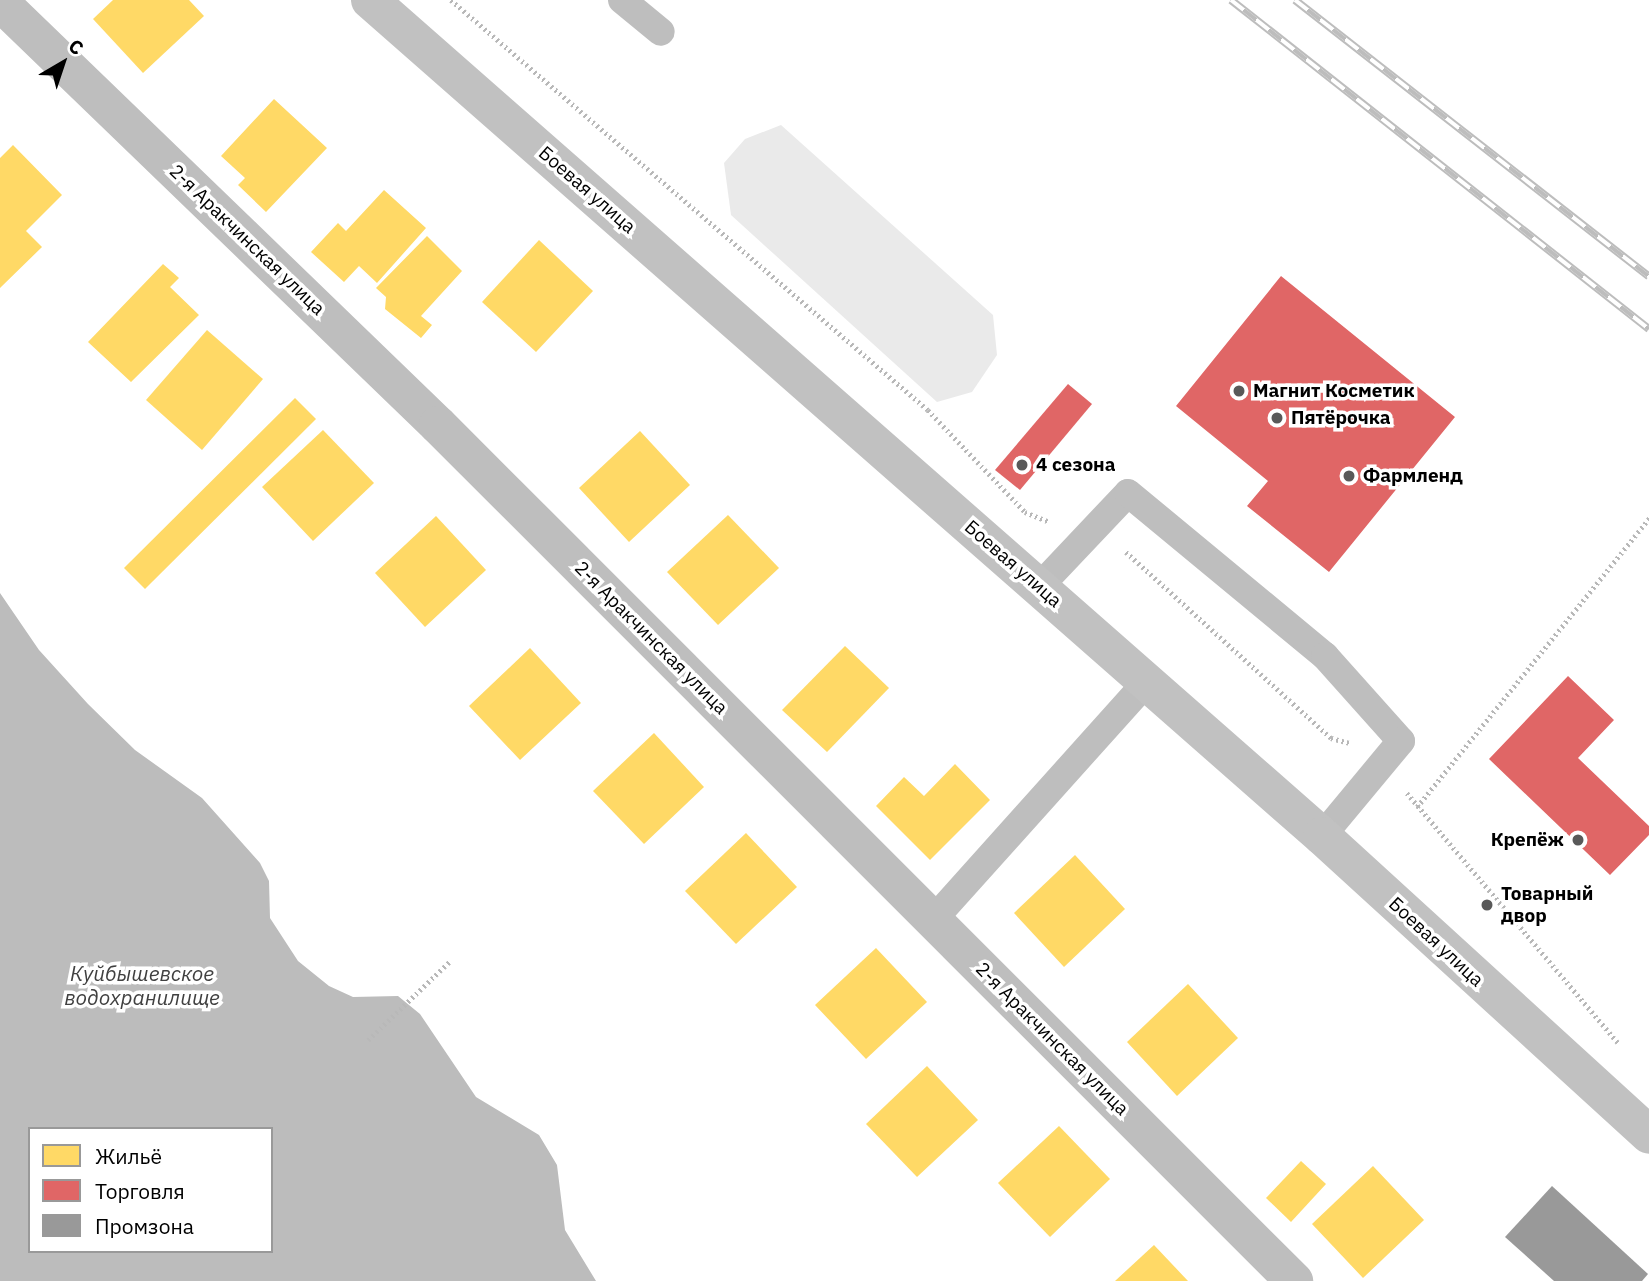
<!DOCTYPE html>
<html>
<head>
<meta charset="utf-8">
<style>
	body { margin:0 }
	#map { position:relative; width:1649px; height:1281px; overflow:hidden; background:#fff; font-family:"IBM Plex Sans",sans-serif }
	div>[style] { position:absolute }
	[style*='--x'] { left:calc(var(--x)*1px); top:calc(var(--y)*1px); width:calc(var(--w)*1px); rotate:calc(var(--a)*1deg) }
	.green>* { inset:0; background:#eaeaea }
	.water>* { inset:0; background:#bcbcbc }
	.homes>* { inset:0; background:#ffd966 }
	.shops>* { inset:0; background:#e06666 }
	.industry>* { inset:0; background:#999 }
	.path>* { height:4.5px; margin-top:-2.25px; transform-origin:0; background:repeating-linear-gradient(90deg,#b8b8b8 0 2px,transparent 0 5.5px) }
	.service>* { height:28px; margin:-14px; padding:0 14px; transform-origin:14px; border-radius:14px; background:#bebebe }
	.minor>* { height:38px; margin:-19px; padding:0 19px; transform-origin:19px; border-radius:19px; background:#bebebe }
	.secondary>* { height:38px; margin:-19px; padding:0 19px; transform-origin:19px; border-radius:19px; background:#c1c1c1 }
	.rail>* { height:8px; margin-top:-4px; transform-origin:0; background:repeating-linear-gradient(90deg,#fff 0 16px,#bdbdbd 0 32px); box-sizing:border-box; border-block:2px solid #bdbdbd }
	.dots>* { width:19px; height:19px; translate:-50% -50%; box-sizing:border-box; border:4px solid #fff; border-radius:50% }
	span { translate:-50% -50%; white-space:nowrap; text-align:center; line-height:1.15; -webkit-text-stroke:7px #fff; paint-order:stroke }
	.street-label { font-size:19px; color:#000 }
	.poi-label { font-size:19px; color:#000; font-weight:700 }
	.left { translate:0 -50%; text-align:left }
	.right { translate:-100% -50%; text-align:right }
	.water-label { font-size:21px; color:#404040; font-style:italic }
	.legend { position:absolute; left:28px; top:1127px; width:245px; height:126px; box-sizing:border-box; background:#fff; border:2px solid #999; margin:0; padding:9px 12px; list-style:none; font-size:21px; color:#000 }
	.legend li { display:flex; align-items:center; gap:14px; height:35px }
	.legend b { width:35px; border:2px solid #999 }
	.north { position:absolute; left:28px; top:28px; width:70px; height:70px; -webkit-text-stroke:5px #fff; paint-order:stroke; rotate:39deg; font-size:19px; font-weight:700; line-height:28px; text-align:center; color:#000 }
	.north::after { content:''; display:block; margin:auto; width:24px; height:32px; background:#000; clip-path:polygon(50% 0,100% 100%,50% 72%,0 100%) }
</style>
</head>
<body>
<div id="map">
	<div class="green">
		<div style="clip-path:polygon(781px 125px,993px 315px,997px 355px,972px 392px,937px 402px,731px 215px,724px 163px,745px 139px)"></div>
	</div>
	<div class="water">
		<div style="clip-path:polygon(evenodd,0 593px,39px 650px,88px 704px,135px 750px,202px 798px,260px 863px,269px 881px,270px 918px,298px 961px,329px 986px,353px 997px,398px 996px,420px 1014px,476px 1097px,539px 1135px,557px 1165px,565px 1230px,596px 1281px,0 1281px,0 593px,30px 1129px,271px 1129px,271px 1251px,30px 1251px,30px 1129px)"></div>
	</div>
	<div class="homes">
		<div style="clip-path:polygon(113px 0,189px 0,204px 16px,143px 73px,93px 19px)"></div>
		<div style="clip-path:polygon(274px 99px,327px 148px,266px 212px,238px 185px,245px 178px,221px 156px)"></div>
		<div style="clip-path:polygon(13px 145px,62px 195px,26px 231px,42px 247px,0 288px,0 158px)"></div>
		<div style="clip-path:polygon(384px 190px,426px 228px,377px 283px,359px 266px,344px 282px,311px 252px,338px 223px,346px 231px)"></div>
		<div style="clip-path:polygon(427px 236px,462px 271px,421px 316px,432px 325px,421px 338px,385px 309px,386px 297px,376px 288px)"></div>
		<div style="clip-path:polygon(539px 240px,593px 291px,536px 352px,482px 302px)"></div>
		<div style="clip-path:polygon(163px 264px,179px 278px,170px 287px,199px 315px,131px 382px,88px 342px)"></div>
		<div style="clip-path:polygon(207px 330px,263px 379px,202px 450px,146px 400px)"></div>
		<div style="clip-path:polygon(295px 398px,316px 419px,145px 589px,124px 568px)"></div>
		<div style="clip-path:polygon(323px 430px,374px 483px,313px 541px,262px 487px)"></div>
		<div style="clip-path:polygon(640px 431px,690px 485px,629px 542px,579px 488px)"></div>
		<div style="clip-path:polygon(728px 515px,779px 568px,718px 625px,667px 572px)"></div>
		<div style="clip-path:polygon(436px 516px,486px 570px,425px 627px,375px 573px)"></div>
		<div style="clip-path:polygon(845px 646px,889px 688px,827px 752px,782px 710px)"></div>
		<div style="clip-path:polygon(530px 648px,581px 703px,520px 760px,469px 706px)"></div>
		<div style="clip-path:polygon(654px 733px,704px 787px,644px 844px,593px 791px)"></div>
		<div style="clip-path:polygon(955px 764px,990px 800px,930px 860px,876px 806px,904px 777px,924px 796px)"></div>
		<div style="clip-path:polygon(746px 833px,797px 887px,736px 944px,685px 891px)"></div>
		<div style="clip-path:polygon(1075px 855px,1125px 909px,1064px 967px,1014px 913px)"></div>
		<div style="clip-path:polygon(876px 948px,927px 1002px,866px 1059px,815px 1005px)"></div>
		<div style="clip-path:polygon(1188px 984px,1238px 1038px,1177px 1096px,1127px 1042px)"></div>
		<div style="clip-path:polygon(927px 1066px,978px 1120px,917px 1177px,866px 1124px)"></div>
		<div style="clip-path:polygon(1059px 1126px,1110px 1179px,1050px 1237px,998px 1183px)"></div>
		<div style="clip-path:polygon(1301px 1161px,1326px 1184px,1291px 1222px,1266px 1198px)"></div>
		<div style="clip-path:polygon(1373px 1166px,1424px 1220px,1363px 1278px,1312px 1224px)"></div>
		<div style="clip-path:polygon(1154px 1245px,1188px 1281px,1115px 1281px)"></div>
	</div>
	<div class="shops">
		<div style="clip-path:polygon(1281px 276px,1455px 417px,1329px 572px,1247px 506px,1268px 481px,1176px 406px)"></div>
		<div style="clip-path:polygon(1068px 384px,1092px 404px,1020px 490px,995px 470px)"></div>
		<div style="clip-path:polygon(1568px 676px,1614px 720px,1578px 758px,1649px 826px,1649px 835px,1610px 875px,1489px 759px)"></div>
	</div>
	<div class="industry">
		<div style="clip-path:polygon(1552px 1186px,1648px 1274px,1642px 1281px,1554px 1281px,1505px 1237px)"></div>
	</div>
	<div class="path">
		<div style="--x:451;--y:0;--w:629;--a:40.68"></div>
		<div style="--x:928;--y:410;--w:141;--a:46.4"></div>
		<div style="--x:1025;--y:512;--w:27;--a:22"></div>
		<div style="--x:1126;--y:552;--w:277;--a:42.2"></div>
		<div style="--x:1331;--y:738;--w:20;--a:15"></div>
		<div style="--x:1407;--y:793;--w:327;--a:49.8"></div>
		<div style="--x:1417;--y:807;--w:371;--a:-51.2"></div>
		<div style="--x:368;--y:1040;--w:115;--a:-43.9"></div>
	</div>
	<div class="service">
		<div style="--x:622;--y:0;--w:50;--a:39.4"></div>
		<div style="--x:1039;--y:587;--w:129;--a:-46.6"></div>
		<div style="--x:1128;--y:493;--w:256;--a:39.6"></div>
		<div style="--x:1325;--y:656;--w:114;--a:48.2"></div>
		<div style="--x:1401;--y:741;--w:124;--a:129.7"></div>
		<div style="--x:933;--y:920;--w:319;--a:-48.1"></div>
	</div>
	<div class="minor">
		<div style="--x:0;--y:2;--w:609;--a:44"></div>
		<div style="--x:438;--y:425;--w:1211;--a:45"></div>
	</div>
	<div class="secondary">
		<div style="--x:370;--y:0;--w:1267;--a:41.29"></div>
		<div style="--x:1322;--y:836;--w:443;--a:42.4"></div>
	</div>
	<div class="rail">
		<div style="--x:1231;--y:0;--w:532;--a:38.21"></div>
		<div style="--x:1295;--y:0;--w:449;--a:38"></div>
	</div>
	<div class="dots">
		<div style="left:1239px;top:391px;background:#595959"></div>
		<div style="left:1277px;top:418px;background:#595959"></div>
		<div style="left:1022px;top:465px;background:#595959"></div>
		<div style="left:1349px;top:476px;background:#595959"></div>
		<div style="left:1578px;top:840px;background:#595959"></div>
		<div style="left:1487px;top:905px;background:#595959"></div>
	</div>
	<div class="street-label">
		<span style="left:587px;top:190px;rotate:41deg">Боевая улица</span>
		<span style="left:247px;top:240px;rotate:44deg">2-я Аракчинская улица</span>
		<span style="left:1013px;top:564px;rotate:41deg">Боевая улица</span>
		<span style="left:651px;top:638px;rotate:45deg">2-я Аракчинская улица</span>
		<span style="left:1436px;top:942px;rotate:43deg">Боевая улица</span>
		<span style="left:1052px;top:1039px;rotate:45deg">2-я Аракчинская улица</span>
	</div>
	<div class="poi-label">
		<span class="left" style="left:1253px;top:391px">Магнит Косметик</span>
		<span class="left" style="left:1291px;top:418px">Пятёрочка</span>
		<span class="left" style="left:1036px;top:465px">4 сезона</span>
		<span class="left" style="left:1363px;top:476px">Фармленд</span>
		<span class="right" style="left:1564px;top:840px">Крепёж</span>
		<span class="left" style="left:1501px;top:905px">Товарный<br>двор</span>
	</div>
	<div class="water-label">
		<span style="left:142px;top:985px">Куйбышевское<br>водохранилище</span>
	</div>
	<ul class="legend">
	<li><b style="height:19px;background:#ffd966"></b>Жильё</li>
	<li><b style="height:19px;background:#e06666"></b>Торговля</li>
	<li><b style="height:19px;background:#999"></b>Промзона</li>
	</ul>
	<div class="north">С</div>
</div>
</body>
</html>
